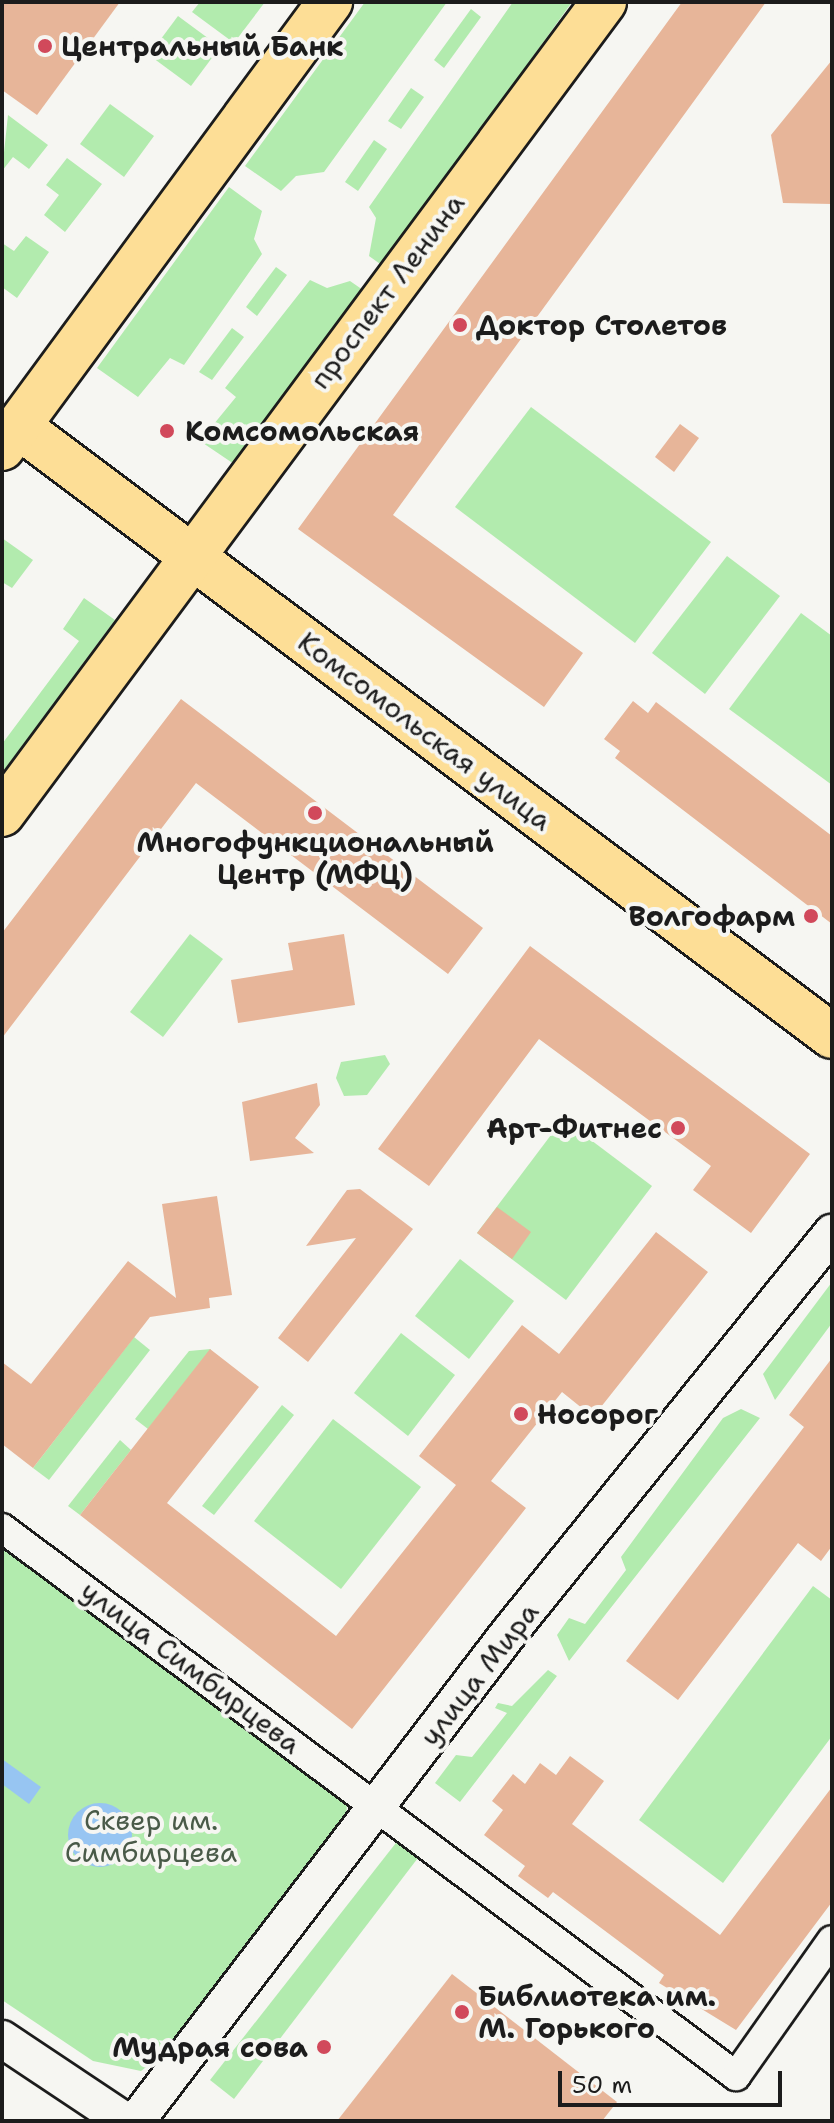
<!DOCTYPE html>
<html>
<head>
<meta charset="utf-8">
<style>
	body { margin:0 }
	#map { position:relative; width:834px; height:2123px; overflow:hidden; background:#f6f6f2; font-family:"Shantell Sans",sans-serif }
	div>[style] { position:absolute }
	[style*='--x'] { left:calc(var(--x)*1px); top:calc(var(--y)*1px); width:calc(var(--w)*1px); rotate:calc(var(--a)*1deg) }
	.green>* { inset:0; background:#b2ebae }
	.water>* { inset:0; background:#97c5f2 }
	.round { border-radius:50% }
	.building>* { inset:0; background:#e7b599 }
	.roads { filter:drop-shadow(2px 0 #1c1c1c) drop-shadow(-2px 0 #1c1c1c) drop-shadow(0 2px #1c1c1c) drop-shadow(0 -2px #1c1c1c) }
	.minor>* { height:28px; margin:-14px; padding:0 14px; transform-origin:14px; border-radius:14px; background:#f6f6f2 }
	.tertiary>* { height:36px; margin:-18px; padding:0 18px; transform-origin:18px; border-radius:18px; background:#f6f6f2 }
	.primary>* { height:44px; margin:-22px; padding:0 22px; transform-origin:22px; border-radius:22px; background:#fdde96 }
	.dots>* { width:22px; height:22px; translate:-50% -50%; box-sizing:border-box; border:4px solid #f6f6f2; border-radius:50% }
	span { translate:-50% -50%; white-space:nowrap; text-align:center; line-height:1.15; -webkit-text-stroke:8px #f6f6f2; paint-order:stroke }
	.poi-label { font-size:28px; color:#1c1c1c; font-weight:700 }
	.left { translate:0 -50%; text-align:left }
	.right { translate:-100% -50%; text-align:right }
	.street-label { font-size:28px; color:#1c1c1c }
	.park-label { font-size:28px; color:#495a48 }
	.frame { position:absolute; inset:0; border:4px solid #1c1c1c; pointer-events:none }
	.scale { position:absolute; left:558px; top:2071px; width:224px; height:36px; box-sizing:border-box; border:4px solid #1c1c1c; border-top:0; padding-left:10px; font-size:24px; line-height:28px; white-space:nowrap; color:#1c1c1c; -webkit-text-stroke:6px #f6f6f2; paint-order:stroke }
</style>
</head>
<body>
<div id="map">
	<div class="green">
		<div style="clip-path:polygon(200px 2px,265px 2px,234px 43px,192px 12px)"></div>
		<div style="clip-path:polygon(365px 2px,447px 2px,324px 172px,296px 176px,281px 191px,245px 166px)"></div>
		<div style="clip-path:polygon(513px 2px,572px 2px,383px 266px,369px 256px,376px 218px,369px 207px)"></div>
		<div style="clip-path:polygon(471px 9px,481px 17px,444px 68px,434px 60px)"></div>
		<div style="clip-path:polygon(178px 16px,220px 47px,191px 86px,149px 55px)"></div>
		<div style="clip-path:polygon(411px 88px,424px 97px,401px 129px,388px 121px)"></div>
		<div style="clip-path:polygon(110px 104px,154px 136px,124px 177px,80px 144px)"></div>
		<div style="clip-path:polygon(8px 115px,48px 145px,29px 169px,13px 157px,2px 171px)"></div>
		<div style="clip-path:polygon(374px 140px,387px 149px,358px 191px,345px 182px)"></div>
		<div style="clip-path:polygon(67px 158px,102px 184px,65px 232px,44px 215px,59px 195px,46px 185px)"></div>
		<div style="clip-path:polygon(229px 187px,262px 211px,254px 239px,262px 254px,184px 365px,170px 358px,138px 397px,97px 368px)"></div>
		<div style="clip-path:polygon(26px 236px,49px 252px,17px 298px,2px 287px,2px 243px,14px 251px)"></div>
		<div style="clip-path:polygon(276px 267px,287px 275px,257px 316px,246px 307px)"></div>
		<div style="clip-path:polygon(310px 280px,327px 288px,350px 281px,363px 290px,234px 464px,200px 441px,236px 397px,225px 388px)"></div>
		<div style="clip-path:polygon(232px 328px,244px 337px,212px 380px,199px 372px)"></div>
		<div style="clip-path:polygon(531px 407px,711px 542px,635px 643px,455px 507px)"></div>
		<div style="clip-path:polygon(2px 538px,33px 560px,12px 588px,2px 582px)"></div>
		<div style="clip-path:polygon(727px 556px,780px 596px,705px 694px,652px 653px)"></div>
		<div style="clip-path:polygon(84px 598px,115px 620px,2px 773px,2px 744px,79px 641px,63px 629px)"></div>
		<div style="clip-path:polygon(801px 613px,832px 636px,832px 785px,729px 709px)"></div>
		<div style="clip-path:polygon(190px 934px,223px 959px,163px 1037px,130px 1012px)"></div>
		<div style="clip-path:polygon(385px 1055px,390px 1064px,367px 1095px,344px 1096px,336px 1078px,341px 1062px)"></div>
		<div style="clip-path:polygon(563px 1119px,652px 1186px,566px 1300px,477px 1233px)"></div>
		<div style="clip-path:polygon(460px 1259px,514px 1301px,469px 1359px,415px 1316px)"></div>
		<div style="clip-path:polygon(832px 1282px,832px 1323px,775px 1400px,763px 1374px)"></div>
		<div style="clip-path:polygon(401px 1333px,455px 1375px,408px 1436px,354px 1393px)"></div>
		<div style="clip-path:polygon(134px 1337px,150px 1350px,49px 1480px,33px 1468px)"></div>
		<div style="clip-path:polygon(211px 1349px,148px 1429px,135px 1419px,189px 1351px)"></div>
		<div style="clip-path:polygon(282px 1405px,294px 1415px,214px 1515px,202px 1506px)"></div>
		<div style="clip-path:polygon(741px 1409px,760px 1418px,569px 1661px,557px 1635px,569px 1618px,585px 1624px,626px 1570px,621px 1557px,723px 1418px)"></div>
		<div style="clip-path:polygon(333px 1419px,421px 1487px,341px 1589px,254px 1521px)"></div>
		<div style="clip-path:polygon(120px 1440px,131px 1450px,80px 1515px,68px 1506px)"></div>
		<div style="clip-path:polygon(2px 1538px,347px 1802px,346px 1823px,166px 2052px,141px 2071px,93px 2061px,2px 2000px)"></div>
		<div style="clip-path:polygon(813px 1586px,832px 1600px,832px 1736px,723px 1883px,639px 1820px)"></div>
		<div style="clip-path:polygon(548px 1670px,557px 1676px,460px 1802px,435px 1783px,456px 1755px,472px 1757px,507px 1713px,495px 1708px,498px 1703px,512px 1706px)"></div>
		<div style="clip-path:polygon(399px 1839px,424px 1850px,234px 2099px,210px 2080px)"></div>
	</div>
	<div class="water">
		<div style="clip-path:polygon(2px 1759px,41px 1787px,29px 1804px,2px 1784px)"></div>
		<div class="round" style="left:68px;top:1803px;width:64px;height:64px"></div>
	</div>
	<div class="building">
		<div style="clip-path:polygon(2px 2px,120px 2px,37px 115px,2px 90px)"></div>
		<div style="clip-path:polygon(682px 2px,766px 2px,393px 515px,583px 653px,544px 707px,298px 529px)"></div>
		<div style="clip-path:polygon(832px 60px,832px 204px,783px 203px,771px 135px)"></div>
		<div style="clip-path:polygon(680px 424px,699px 438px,674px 472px,655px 457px)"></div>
		<div style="clip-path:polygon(181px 699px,483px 928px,448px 974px,196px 783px,2px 1038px,2px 933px)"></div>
		<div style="clip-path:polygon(633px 701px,648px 713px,656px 702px,832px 836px,832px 924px,615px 758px,620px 751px,604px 739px)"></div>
		<div style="clip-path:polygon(344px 934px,355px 1005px,238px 1023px,231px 980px,293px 970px,288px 943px)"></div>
		<div style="clip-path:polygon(530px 946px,810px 1154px,751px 1233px,693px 1190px,711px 1166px,539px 1039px,429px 1186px,378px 1149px)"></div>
		<div style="clip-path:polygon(317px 1083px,320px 1105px,295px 1138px,314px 1153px,250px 1161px,242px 1102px)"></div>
		<div style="clip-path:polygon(360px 1189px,413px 1229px,308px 1362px,278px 1338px,356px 1238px,306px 1246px,347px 1190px)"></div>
		<div style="clip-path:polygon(217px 1196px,232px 1295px,209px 1298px,210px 1308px,150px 1317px,33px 1468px,2px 1444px,2px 1362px,31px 1384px,128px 1261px,176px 1298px,162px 1204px)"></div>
		<div style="clip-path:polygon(497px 1207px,531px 1232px,512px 1259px,477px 1233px)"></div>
		<div style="clip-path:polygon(656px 1232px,708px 1272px,593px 1417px,562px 1392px,491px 1481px,526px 1508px,352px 1729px,80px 1515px,210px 1349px,259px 1387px,167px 1503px,336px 1636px,456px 1485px,419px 1456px,522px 1325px,559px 1354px)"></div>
		<div style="clip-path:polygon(832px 1358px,832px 1546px,821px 1561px,798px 1543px,678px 1700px,626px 1661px,804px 1427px,789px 1415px)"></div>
		<div style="clip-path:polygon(570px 1756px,604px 1781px,572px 1824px,720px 1935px,832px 1787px,832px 1902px,736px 2030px,659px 1983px,664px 1975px,553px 1892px,548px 1898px,518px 1876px,525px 1866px,484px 1835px,503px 1810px,492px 1801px,513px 1774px,525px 1784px,540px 1763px,556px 1775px)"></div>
		<div style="clip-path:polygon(452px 1974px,617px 2102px,602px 2121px,337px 2121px)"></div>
	</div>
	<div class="roads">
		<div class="minor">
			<div style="--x:2;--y:1528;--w:916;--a:36.74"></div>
			<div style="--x:736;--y:2076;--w:166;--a:-54.8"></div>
		</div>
		<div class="tertiary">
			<div style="--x:2;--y:2039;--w:148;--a:33.7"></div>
			<div style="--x:136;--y:2121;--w:613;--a:-52.63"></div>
			<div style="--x:508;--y:1634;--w:516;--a:-51.06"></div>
		</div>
		<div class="primary">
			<div style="--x:18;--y:426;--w:1017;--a:36.85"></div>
			<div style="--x:2;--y:448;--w:554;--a:-53.67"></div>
			<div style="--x:2;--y:814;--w:1011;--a:-53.45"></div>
		</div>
	</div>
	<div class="dots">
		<div style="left:45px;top:46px;background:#d1495b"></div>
		<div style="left:460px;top:325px;background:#d1495b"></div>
		<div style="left:167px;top:431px;background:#d1495b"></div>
		<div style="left:315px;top:813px;background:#d1495b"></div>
		<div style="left:811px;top:916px;background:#d1495b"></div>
		<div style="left:678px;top:1128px;background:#d1495b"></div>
		<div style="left:521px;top:1414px;background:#d1495b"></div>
		<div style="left:462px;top:2012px;background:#d1495b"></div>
		<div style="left:324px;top:2047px;background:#d1495b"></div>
	</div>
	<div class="poi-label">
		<span class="left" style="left:61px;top:46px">Центральный Банк</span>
		<span class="left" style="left:476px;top:325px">Доктор Столетов</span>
		<span class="left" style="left:185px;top:431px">Комсомольская</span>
		<span style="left:315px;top:858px">Многофункциональный<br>Центр (МФЦ)</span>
		<span class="right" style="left:795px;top:916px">Волгофарм</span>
		<span class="right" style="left:662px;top:1128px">Арт-Фитнес</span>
		<span class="left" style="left:537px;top:1414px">Носорог</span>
		<span class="left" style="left:478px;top:2012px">Библиотека им.<br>М. Горького</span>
		<span class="right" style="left:308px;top:2047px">Мудрая сова</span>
	</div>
	<div class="street-label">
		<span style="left:387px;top:291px;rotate:-53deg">проспект Ленина</span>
		<span style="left:425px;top:731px;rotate:37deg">Комсомольская улица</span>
		<span style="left:191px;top:1667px;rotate:37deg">улица Симбирцева</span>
		<span style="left:479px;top:1674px;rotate:-52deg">улица Мира</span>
	</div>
	<div class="park-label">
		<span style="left:151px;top:1836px">Сквер им.<br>Симбирцева</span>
	</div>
	<div class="frame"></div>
	<div class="scale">50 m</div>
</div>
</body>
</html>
